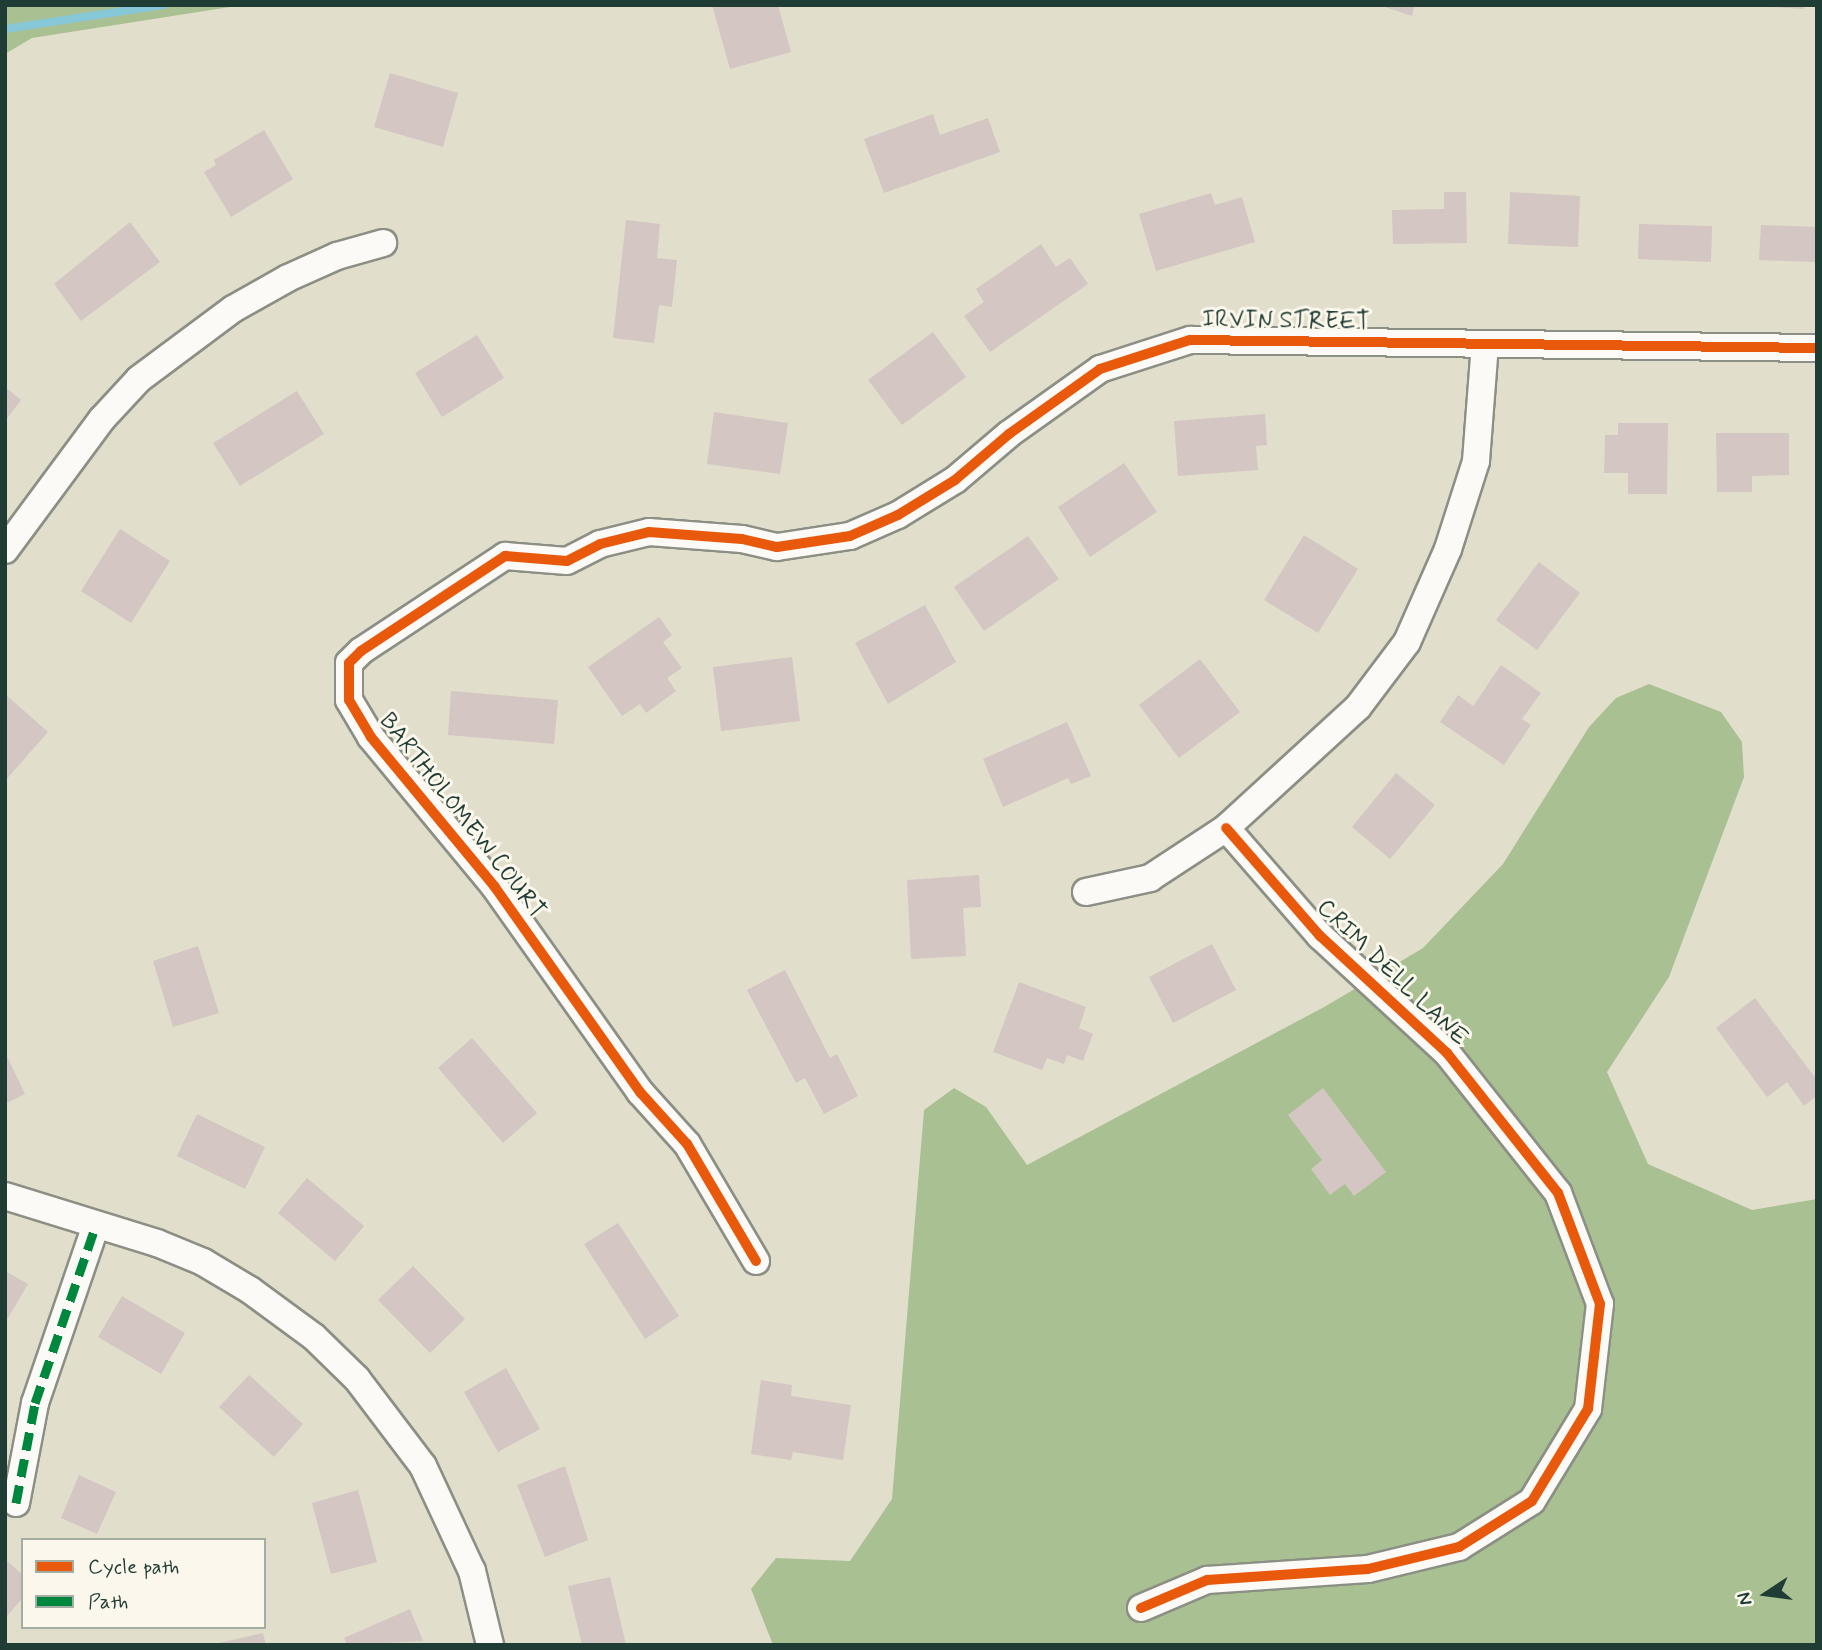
<!DOCTYPE html>
<html>
<head>
<meta charset="utf-8">
<style>
	body { margin:0 }
	#map { position:relative; width:1822px; height:1650px; overflow:hidden; background:#e2decc; font-family:Mynerve,sans-serif }
	div>[style] { position:absolute }
	[style*='--x'] { left:calc(var(--x)*1px); top:calc(var(--y)*1px); width:calc(var(--w)*1px); rotate:calc(var(--a)*1deg) }
	.forest>* { inset:0; background:#a9c192 }
	.stream>* { height:8px; margin:-4px; padding:0 4px; transform-origin:4px; border-radius:4px; background:#86c8d8 }
	.building>* { inset:0; background:#d4c6c2 }
	.roads { filter:drop-shadow(2px 0 #8c8f84) drop-shadow(-2px 0 #8c8f84) drop-shadow(0 2px #8c8f84) drop-shadow(0 -2px #8c8f84) }
	.minor>* { height:26px; margin:-13px; padding:0 13px; transform-origin:13px; border-radius:13px; background:#fbfaf7 }
	.quiet>* { height:9px; margin-top:-4.5px; transform-origin:0; background:repeating-linear-gradient(90deg,#00873e 0 18px,transparent 0 27px) }
	.cycleway>* { height:10px; margin:-5px; padding:0 5px; transform-origin:5px; border-radius:5px; background:#e8590c }
	span { translate:-50% -50%; white-space:nowrap; text-align:center; line-height:1.15; -webkit-text-stroke:6px #fbf7ec; paint-order:stroke }
	.street-label { font-size:24px; color:#1f3d34 }
	.frame { position:absolute; inset:0; border:7px solid #1f3d34; pointer-events:none }
	.legend { position:absolute; left:21px; top:1538px; width:245px; height:91px; box-sizing:border-box; background:#fbf7ec; border:2px solid #a3ada2; margin:0; padding:9px 12px; list-style:none; font-size:21px; color:#1f3d34 }
	.legend li { display:flex; align-items:center; gap:14px; height:35px }
	.legend b { width:35px; border:2px solid #a3ada2 }
	.north { position:absolute; left:1731px; top:1559px; width:70px; height:70px; -webkit-text-stroke:5px #fbf7ec; paint-order:stroke; rotate:257deg; font-size:19px; font-weight:700; line-height:28px; text-align:center; color:#1f3d34 }
	.north::after { content:''; display:block; margin:auto; width:24px; height:32px; background:#1f3d34; clip-path:polygon(50% 0,100% 100%,50% 72%,0 100%) }
</style>
</head>
<body>
<div id="map">
	<div class="forest">
		<div style="clip-path:polygon(5px 5px,243px 5px,32px 38px,5px 54px)"></div>
		<div style="clip-path:polygon(1649px 684px,1721px 712px,1742px 742px,1744px 777px,1669px 977px,1607px 1072px,1648px 1164px,1752px 1210px,1817px 1199px,1817px 1645px,773px 1645px,751px 1589px,776px 1558px,850px 1561px,892px 1499px,924px 1110px,954px 1088px,986px 1107px,1027px 1165px,1326px 1006px,1423px 948px,1503px 864px,1589px 727px,1616px 698px)"></div>
	</div>
	<div class="stream">
		<div style="--x:5;--y:29;--w:160;--a:-8.6"></div>
	</div>
	<div class="building">
		<div style="clip-path:polygon(712px 5px,778px 5px,791px 52px,730px 69px)"></div>
		<div style="clip-path:polygon(1379px 5px,1415px 5px,1412px 16px)"></div>
		<div style="clip-path:polygon(1771px 5px,1804px 5px,1804px 9px,1771px 7px)"></div>
		<div style="clip-path:polygon(390px 73px,458px 93px,443px 147px,374px 127px)"></div>
		<div style="clip-path:polygon(933px 114px,940px 135px,988px 118px,1000px 152px,884px 193px,864px 139px)"></div>
		<div style="clip-path:polygon(264px 130px,293px 179px,231px 217px,204px 172px,216px 165px,214px 160px)"></div>
		<div style="clip-path:polygon(1444px 192px,1466px 192px,1467px 243px,1393px 244px,1392px 210px,1444px 209px)"></div>
		<div style="clip-path:polygon(1510px 192px,1580px 196px,1578px 247px,1508px 244px)"></div>
		<div style="clip-path:polygon(1211px 193px,1215px 205px,1242px 197px,1255px 242px,1156px 271px,1139px 214px)"></div>
		<div style="clip-path:polygon(626px 220px,660px 224px,657px 258px,677px 260px,672px 307px,659px 305px,654px 343px,613px 338px)"></div>
		<div style="clip-path:polygon(130px 222px,160px 262px,81px 321px,54px 284px)"></div>
		<div style="clip-path:polygon(1639px 224px,1712px 226px,1711px 262px,1638px 259px)"></div>
		<div style="clip-path:polygon(1761px 225px,1817px 227px,1815px 262px,1759px 260px)"></div>
		<div style="clip-path:polygon(1041px 244px,1056px 267px,1070px 258px,1088px 284px,990px 352px,964px 316px,984px 302px,976px 289px)"></div>
		<div style="clip-path:polygon(933px 332px,966px 377px,902px 425px,868px 380px)"></div>
		<div style="clip-path:polygon(477px 335px,504px 378px,442px 417px,415px 373px)"></div>
		<div style="clip-path:polygon(5px 387px,21px 400px,5px 421px)"></div>
		<div style="clip-path:polygon(297px 391px,324px 434px,240px 486px,213px 443px)"></div>
		<div style="clip-path:polygon(714px 412px,788px 423px,780px 474px,707px 464px)"></div>
		<div style="clip-path:polygon(1265px 414px,1267px 445px,1256px 446px,1258px 470px,1178px 476px,1174px 421px)"></div>
		<div style="clip-path:polygon(1618px 423px,1668px 423px,1667px 494px,1628px 494px,1628px 473px,1604px 473px,1605px 435px,1618px 435px)"></div>
		<div style="clip-path:polygon(1716px 433px,1789px 433px,1789px 475px,1752px 476px,1752px 492px,1717px 492px)"></div>
		<div style="clip-path:polygon(1124px 463px,1157px 512px,1090px 557px,1058px 507px)"></div>
		<div style="clip-path:polygon(120px 529px,170px 561px,131px 623px,81px 591px)"></div>
		<div style="clip-path:polygon(1304px 535px,1358px 569px,1318px 633px,1264px 600px)"></div>
		<div style="clip-path:polygon(1028px 536px,1059px 579px,984px 631px,954px 587px)"></div>
		<div style="clip-path:polygon(1539px 562px,1580px 593px,1537px 650px,1496px 620px)"></div>
		<div style="clip-path:polygon(925px 605px,956px 662px,888px 704px,855px 643px)"></div>
		<div style="clip-path:polygon(659px 617px,672px 635px,663px 642px,682px 668px,667px 678px,676px 691px,646px 713px,640px 704px,622px 716px,588px 667px)"></div>
		<div style="clip-path:polygon(792px 657px,800px 721px,721px 731px,713px 667px)"></div>
		<div style="clip-path:polygon(1200px 659px,1240px 712px,1179px 758px,1139px 705px)"></div>
		<div style="clip-path:polygon(1501px 665px,1541px 693px,1522px 719px,1531px 725px,1504px 765px,1440px 722px,1458px 695px,1473px 706px)"></div>
		<div style="clip-path:polygon(451px 691px,558px 700px,554px 744px,448px 735px)"></div>
		<div style="clip-path:polygon(5px 694px,48px 732px,5px 781px)"></div>
		<div style="clip-path:polygon(1067px 722px,1091px 776px,1071px 784px,1068px 778px,1003px 807px,983px 759px)"></div>
		<div style="clip-path:polygon(1396px 773px,1435px 805px,1390px 859px,1352px 827px)"></div>
		<div style="clip-path:polygon(979px 875px,981px 907px,963px 908px,966px 956px,911px 959px,907px 880px)"></div>
		<div style="clip-path:polygon(1212px 944px,1236px 990px,1173px 1023px,1149px 977px)"></div>
		<div style="clip-path:polygon(198px 946px,219px 1013px,173px 1027px,153px 961px)"></div>
		<div style="clip-path:polygon(785px 970px,830px 1058px,837px 1054px,858px 1096px,824px 1114px,805px 1078px,796px 1083px,747px 990px)"></div>
		<div style="clip-path:polygon(1019px 982px,1086px 1007px,1079px 1028px,1093px 1034px,1083px 1061px,1067px 1055px,1064px 1064px,1047px 1058px,1042px 1070px,993px 1052px)"></div>
		<div style="clip-path:polygon(1755px 998px,1817px 1080px,1817px 1096px,1804px 1106px,1787px 1082px,1767px 1097px,1716px 1028px)"></div>
		<div style="clip-path:polygon(472px 1038px,537px 1113px,503px 1143px,438px 1068px)"></div>
		<div style="clip-path:polygon(5px 1052px,25px 1094px,5px 1104px)"></div>
		<div style="clip-path:polygon(1323px 1088px,1386px 1172px,1354px 1196px,1345px 1184px,1330px 1195px,1311px 1169px,1322px 1160px,1288px 1115px)"></div>
		<div style="clip-path:polygon(197px 1114px,265px 1147px,245px 1189px,177px 1156px)"></div>
		<div style="clip-path:polygon(307px 1178px,364px 1226px,335px 1261px,278px 1213px)"></div>
		<div style="clip-path:polygon(618px 1223px,679px 1316px,645px 1339px,584px 1244px)"></div>
		<div style="clip-path:polygon(413px 1266px,465px 1319px,430px 1353px,378px 1300px)"></div>
		<div style="clip-path:polygon(5px 1271px,28px 1284px,5px 1323px)"></div>
		<div style="clip-path:polygon(122px 1296px,185px 1333px,161px 1374px,98px 1337px)"></div>
		<div style="clip-path:polygon(506px 1368px,540px 1429px,498px 1452px,464px 1392px)"></div>
		<div style="clip-path:polygon(249px 1375px,303px 1424px,274px 1457px,219px 1407px)"></div>
		<div style="clip-path:polygon(761px 1380px,792px 1385px,791px 1396px,851px 1405px,843px 1460px,793px 1452px,791px 1460px,751px 1454px)"></div>
		<div style="clip-path:polygon(565px 1466px,588px 1540px,545px 1557px,517px 1485px)"></div>
		<div style="clip-path:polygon(79px 1475px,116px 1492px,97px 1534px,61px 1518px)"></div>
		<div style="clip-path:polygon(358px 1490px,377px 1562px,331px 1574px,312px 1503px)"></div>
		<div style="clip-path:polygon(5px 1559px,23px 1575px,23px 1598px,5px 1618px)"></div>
		<div style="clip-path:polygon(610px 1577px,626px 1645px,582px 1645px,568px 1586px)"></div>
		<div style="clip-path:polygon(410px 1609px,423px 1641px,347px 1645px,344px 1638px)"></div>
		<div style="clip-path:polygon(263px 1633px,266px 1645px,215px 1645px,215px 1644px)"></div>
	</div>
	<div class="roads">
		<div class="minor">
			<div style="--x:5;--y:550;--w:163;--a:-53.5"></div>
			<div style="--x:102;--y:419;--w:54;--a:-47.2"></div>
			<div style="--x:139;--y:379;--w:117;--a:-36.7"></div>
			<div style="--x:233;--y:309;--w:63;--a:-29.4"></div>
			<div style="--x:288;--y:278;--w:54;--a:-24.2"></div>
			<div style="--x:337;--y:256;--w:48;--a:-15.8"></div>
			<div style="--x:1086;--y:892;--w:66;--a:-12.3"></div>
			<div style="--x:1150;--y:878;--w:91;--a:-33.3"></div>
			<div style="--x:1226;--y:828;--w:179;--a:-42.5"></div>
			<div style="--x:1358;--y:707;--w:81;--a:-53"></div>
			<div style="--x:1407;--y:642;--w:102;--a:-66.2"></div>
			<div style="--x:1448;--y:549;--w:92;--a:-72.3"></div>
			<div style="--x:1476;--y:461;--w:117;--a:-85.6"></div>
			<div style="--x:5;--y:1196;--w:159;--a:17.2"></div>
			<div style="--x:157;--y:1243;--w:50;--a:22.4"></div>
			<div style="--x:203;--y:1262;--w:55;--a:30.8"></div>
			<div style="--x:250;--y:1290;--w:79;--a:36.3"></div>
			<div style="--x:314;--y:1337;--w:60;--a:44.3"></div>
			<div style="--x:357;--y:1379;--w:109;--a:52.8"></div>
			<div style="--x:423;--y:1466;--w:116;--a:65"></div>
			<div style="--x:472;--y:1571;--w:76;--a:76.3"></div>
			<div style="--x:756;--y:1261;--w:136;--a:-120.5"></div>
			<div style="--x:687;--y:1144;--w:70;--a:-132.1"></div>
			<div style="--x:640;--y:1092;--w:251;--a:-125.3"></div>
			<div style="--x:495;--y:887;--w:195;--a:-129.6"></div>
			<div style="--x:371;--y:737;--w:43;--a:-120.7"></div>
			<div style="--x:349;--y:700;--w:37;--a:-90"></div>
			<div style="--x:349;--y:663;--w:17;--a:-45"></div>
			<div style="--x:361;--y:651;--w:173;--a:-33.4"></div>
			<div style="--x:505;--y:556;--w:62;--a:4.6"></div>
			<div style="--x:567;--y:561;--w:37;--a:-27"></div>
			<div style="--x:600;--y:544;--w:50;--a:-13.8"></div>
			<div style="--x:649;--y:532;--w:93;--a:4.3"></div>
			<div style="--x:742;--y:539;--w:36;--a:13"></div>
			<div style="--x:777;--y:547;--w:74;--a:-8.6"></div>
			<div style="--x:850;--y:536;--w:52;--a:-23.6"></div>
			<div style="--x:898;--y:515;--w:67;--a:-31.6"></div>
			<div style="--x:955;--y:480;--w:71;--a:-40.4"></div>
			<div style="--x:1009;--y:434;--w:112;--a:-35.5"></div>
			<div style="--x:1100;--y:369;--w:95;--a:-17.9"></div>
			<div style="--x:1190;--y:340;--w:627;--a:0.73"></div>
			<div style="--x:16;--y:1503;--w:102;--a:-79.2"></div>
			<div style="--x:35;--y:1403;--w:188;--a:-71.1"></div>
			<div style="--x:1141;--y:1608;--w:72;--a:-23"></div>
			<div style="--x:1207;--y:1580;--w:161;--a:-3.9"></div>
			<div style="--x:1368;--y:1569;--w:94;--a:-13.6"></div>
			<div style="--x:1459;--y:1547;--w:86;--a:-32.2"></div>
			<div style="--x:1532;--y:1501;--w:108;--a:-58.7"></div>
			<div style="--x:1588;--y:1409;--w:106;--a:-83.5"></div>
			<div style="--x:1600;--y:1304;--w:119;--a:-110.7"></div>
			<div style="--x:1558;--y:1193;--w:179;--a:-128.4"></div>
			<div style="--x:1447;--y:1053;--w:173;--a:-137.3"></div>
			<div style="--x:1320;--y:936;--w:143;--a:-131"></div>
		</div>
	</div>
	<div class="quiet">
		<div style="--x:16;--y:1503;--w:102;--a:-79.2"></div>
		<div style="--x:35;--y:1403;--w:188;--a:-71.1"></div>
	</div>
	<div class="cycleway">
		<div style="--x:756;--y:1261;--w:136;--a:-120.5"></div>
		<div style="--x:687;--y:1144;--w:70;--a:-132.1"></div>
		<div style="--x:640;--y:1092;--w:251;--a:-125.3"></div>
		<div style="--x:495;--y:887;--w:195;--a:-129.6"></div>
		<div style="--x:371;--y:737;--w:43;--a:-120.7"></div>
		<div style="--x:349;--y:700;--w:37;--a:-90"></div>
		<div style="--x:349;--y:663;--w:17;--a:-45"></div>
		<div style="--x:361;--y:651;--w:173;--a:-33.4"></div>
		<div style="--x:505;--y:556;--w:62;--a:4.6"></div>
		<div style="--x:567;--y:561;--w:37;--a:-27"></div>
		<div style="--x:600;--y:544;--w:50;--a:-13.8"></div>
		<div style="--x:649;--y:532;--w:93;--a:4.3"></div>
		<div style="--x:742;--y:539;--w:36;--a:13"></div>
		<div style="--x:777;--y:547;--w:74;--a:-8.6"></div>
		<div style="--x:850;--y:536;--w:52;--a:-23.6"></div>
		<div style="--x:898;--y:515;--w:67;--a:-31.6"></div>
		<div style="--x:955;--y:480;--w:71;--a:-40.4"></div>
		<div style="--x:1009;--y:434;--w:112;--a:-35.5"></div>
		<div style="--x:1100;--y:369;--w:95;--a:-17.9"></div>
		<div style="--x:1190;--y:340;--w:627;--a:0.73"></div>
		<div style="--x:1141;--y:1608;--w:72;--a:-23"></div>
		<div style="--x:1207;--y:1580;--w:161;--a:-3.9"></div>
		<div style="--x:1368;--y:1569;--w:94;--a:-13.6"></div>
		<div style="--x:1459;--y:1547;--w:86;--a:-32.2"></div>
		<div style="--x:1532;--y:1501;--w:108;--a:-58.7"></div>
		<div style="--x:1588;--y:1409;--w:106;--a:-83.5"></div>
		<div style="--x:1600;--y:1304;--w:119;--a:-110.7"></div>
		<div style="--x:1558;--y:1193;--w:179;--a:-128.4"></div>
		<div style="--x:1447;--y:1053;--w:173;--a:-137.3"></div>
		<div style="--x:1320;--y:936;--w:143;--a:-131"></div>
	</div>
	<div class="street-label">
		<span style="left:1286px;top:321px;rotate:1deg">IRVIN STREET</span>
		<span style="left:462px;top:816px;rotate:52deg">BARTHOLOMEW COURT</span>
		<span style="left:1392px;top:973px;rotate:44deg">CRIM DELL LANE</span>
	</div>
	<div class="frame"></div>
	<ul class="legend">
	<li><b style="height:9px;background:#e8590c"></b>Cycle path</li>
	<li><b style="height:9px;background:#00873e"></b>Path</li>
	</ul>
	<div class="north">N</div>
</div>
</body>
</html>
